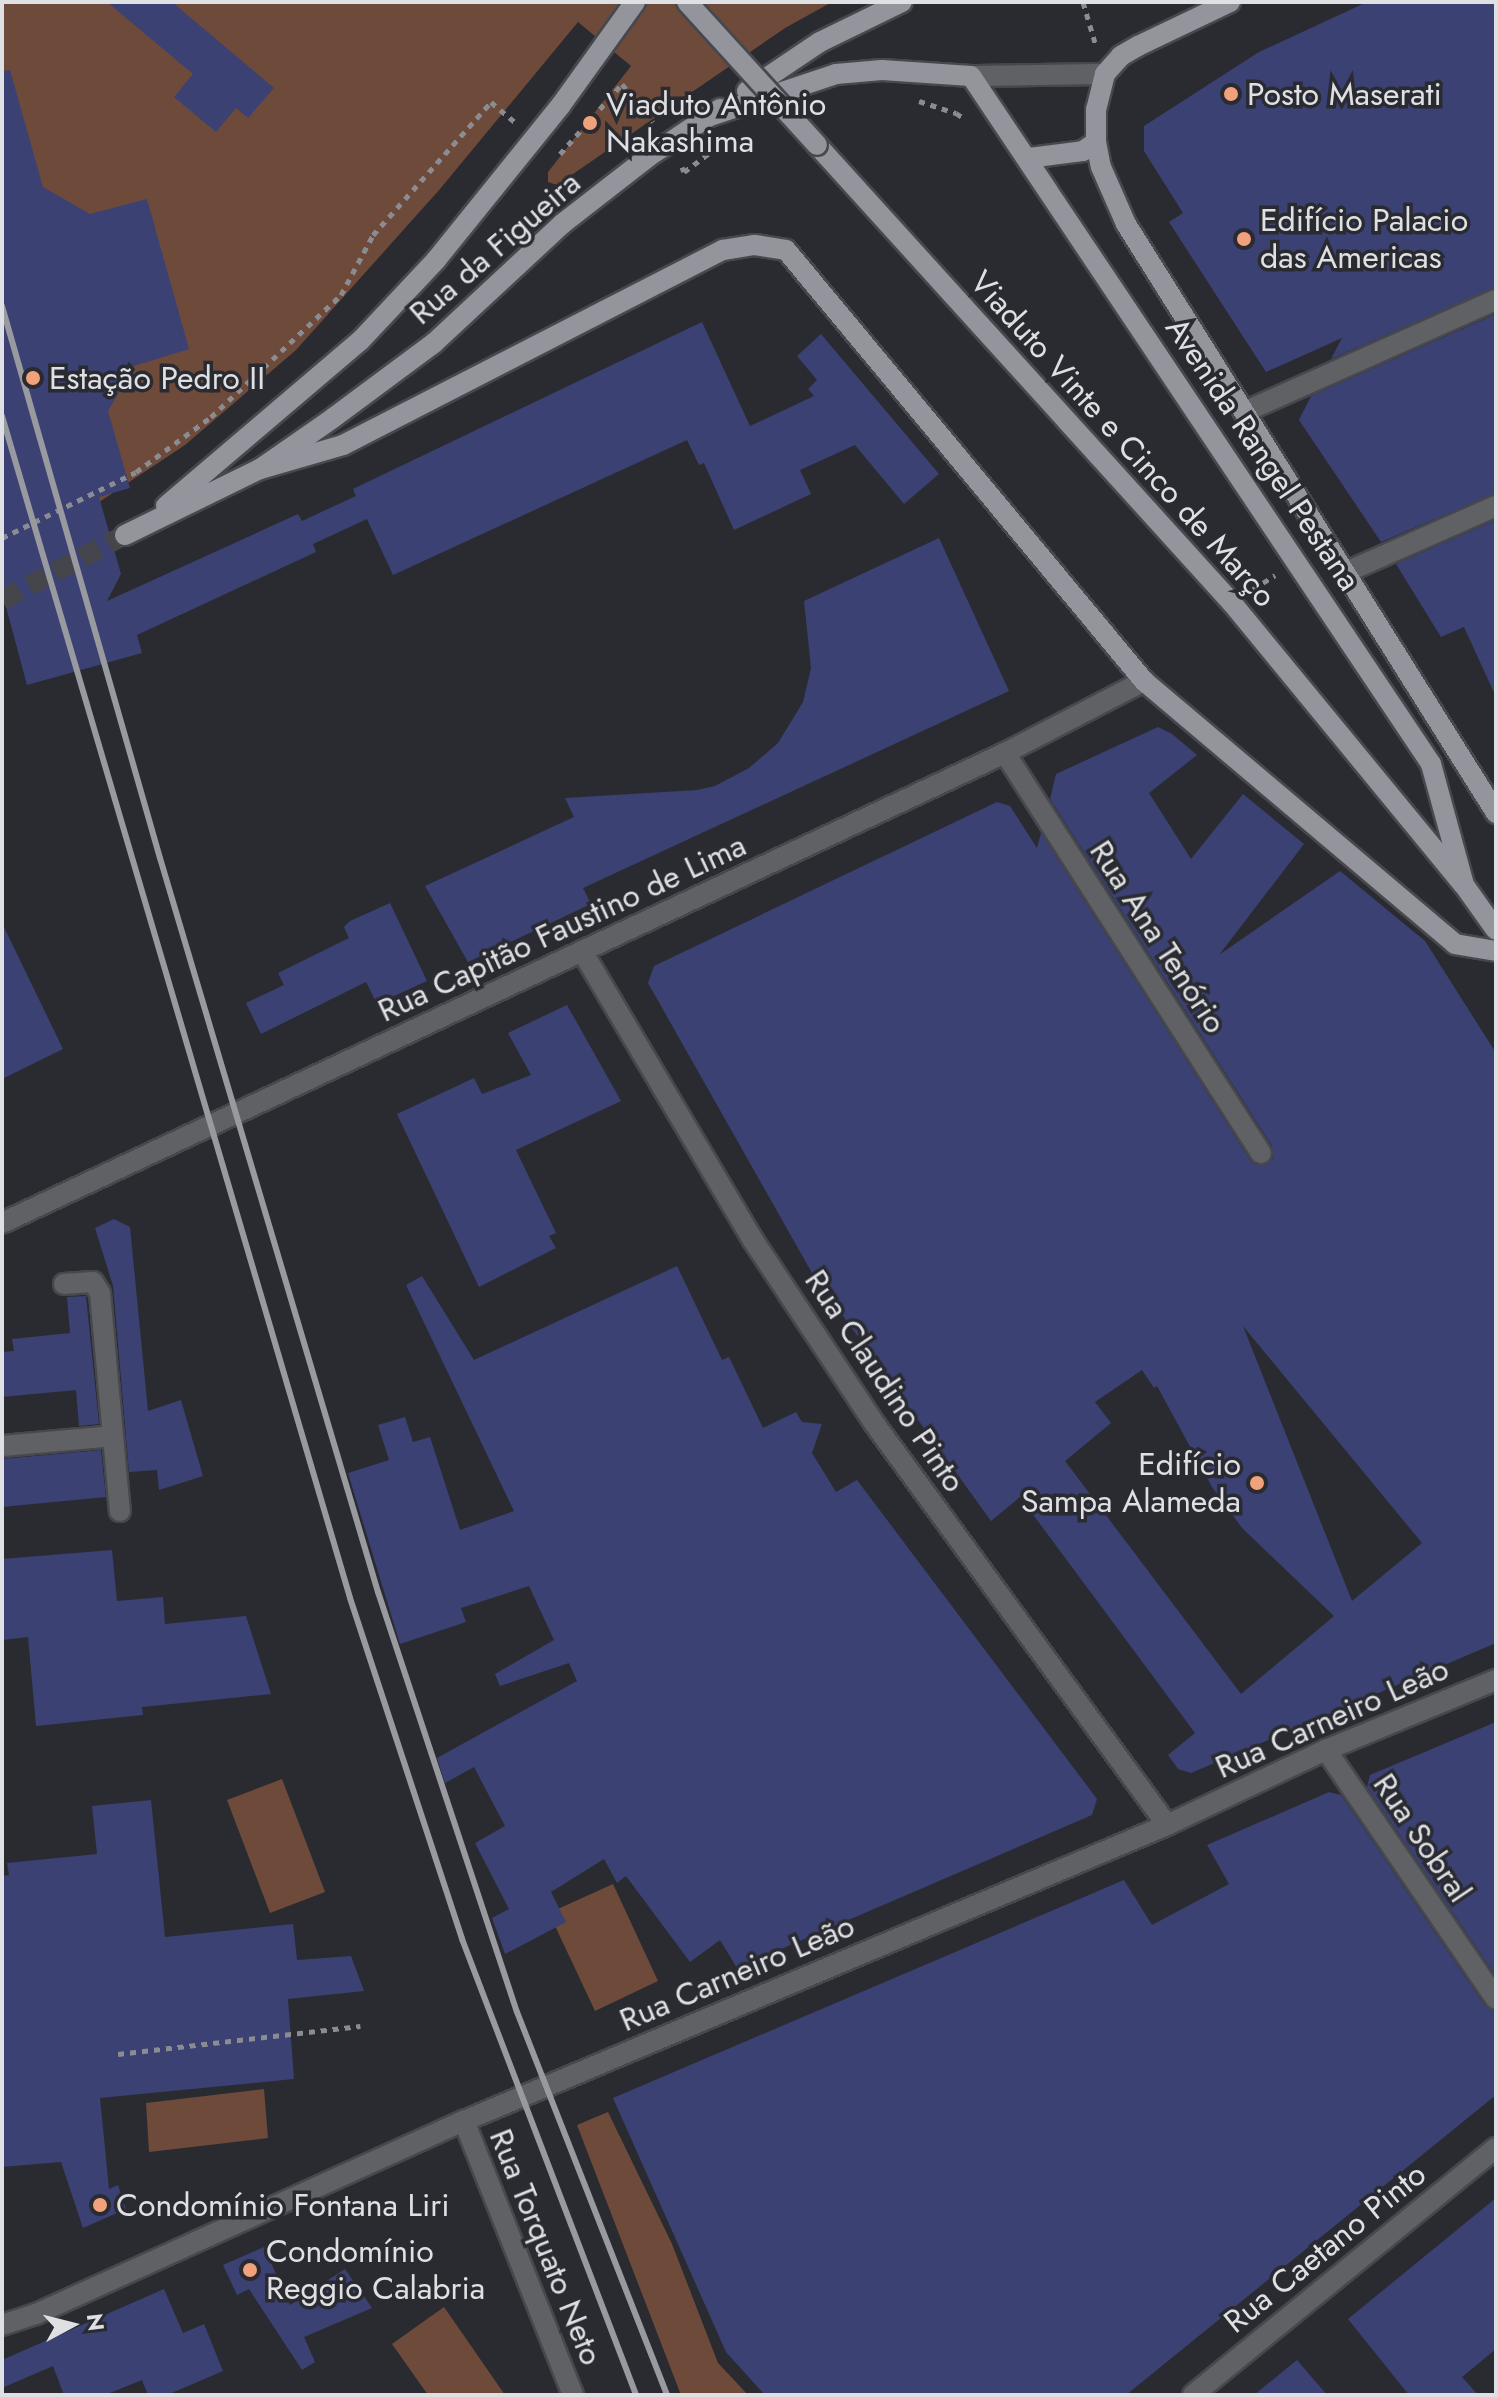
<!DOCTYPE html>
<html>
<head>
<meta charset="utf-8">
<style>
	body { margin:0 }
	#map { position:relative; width:1498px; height:2397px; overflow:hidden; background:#2a2b31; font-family:Jost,sans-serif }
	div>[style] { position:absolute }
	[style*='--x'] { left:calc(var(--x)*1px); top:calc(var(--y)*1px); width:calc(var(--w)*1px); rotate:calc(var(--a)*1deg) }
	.green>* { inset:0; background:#6e4a3a }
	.building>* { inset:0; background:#3b4173 }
	.major-tunnel>* { height:20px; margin-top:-10px; transform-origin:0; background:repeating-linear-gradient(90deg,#45464c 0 20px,transparent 0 30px) }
	.path>* { height:5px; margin-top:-2.5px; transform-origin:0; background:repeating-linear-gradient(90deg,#8b8c91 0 6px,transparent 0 12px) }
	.roads { filter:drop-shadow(2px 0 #47484e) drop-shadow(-2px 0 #47484e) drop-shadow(0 2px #47484e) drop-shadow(0 -2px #47484e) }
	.minor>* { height:20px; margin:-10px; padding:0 10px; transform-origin:10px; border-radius:10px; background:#606164 }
	.major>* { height:20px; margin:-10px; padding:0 10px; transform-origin:10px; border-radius:10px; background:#94959c }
	.rail>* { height:6px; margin:-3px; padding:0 3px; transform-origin:3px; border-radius:3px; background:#999a9f }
	.bridges { filter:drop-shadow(2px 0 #47484e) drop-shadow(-2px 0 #47484e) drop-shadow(0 2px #47484e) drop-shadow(0 -2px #47484e) }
	.major-bridge>* { height:20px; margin:-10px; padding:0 10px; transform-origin:10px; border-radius:10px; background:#94959c }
	.dots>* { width:22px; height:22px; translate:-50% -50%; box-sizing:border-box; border:4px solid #2a2b31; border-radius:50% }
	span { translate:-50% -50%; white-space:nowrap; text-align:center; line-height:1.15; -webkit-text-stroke:7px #2a2b31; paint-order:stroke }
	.poi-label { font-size:32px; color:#dfe0e4 }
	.left { translate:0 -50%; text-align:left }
	.right { translate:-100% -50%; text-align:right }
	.street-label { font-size:32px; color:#dfe0e4 }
	.frame { position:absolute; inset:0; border:4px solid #dfe0e4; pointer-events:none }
	.north { position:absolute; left:32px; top:2285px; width:80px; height:80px; -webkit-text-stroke:6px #2a2b31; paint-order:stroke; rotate:83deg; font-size:22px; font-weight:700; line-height:32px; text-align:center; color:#dfe0e4 }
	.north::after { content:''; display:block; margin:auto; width:28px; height:36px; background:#dfe0e4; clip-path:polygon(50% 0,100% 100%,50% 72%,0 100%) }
</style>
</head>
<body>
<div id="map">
	<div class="green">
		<div style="clip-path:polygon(2px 2px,832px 2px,785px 28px,557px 185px,548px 182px,548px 172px,631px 66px,578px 22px,440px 189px,296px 350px,185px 445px,63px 526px,2px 556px)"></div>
		<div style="clip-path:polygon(282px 1779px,325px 1892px,270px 1913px,227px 1800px)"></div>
		<div style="clip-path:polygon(613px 1884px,658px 1981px,595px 2011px,549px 1913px)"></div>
		<div style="clip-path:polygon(264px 2089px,268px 2138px,149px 2152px,146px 2103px)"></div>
		<div style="clip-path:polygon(608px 2112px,672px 2244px,718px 2363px,748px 2395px,681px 2395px,577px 2125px)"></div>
		<div style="clip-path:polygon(444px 2307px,505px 2395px,428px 2395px,392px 2344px)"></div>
	</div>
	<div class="building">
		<div style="clip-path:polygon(107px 2px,172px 2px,274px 88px,248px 118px,236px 108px,216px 132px,174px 97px,193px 74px)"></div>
		<div style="clip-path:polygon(1367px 2px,1496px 2px,1496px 287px,1331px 359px,1342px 338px,1266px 372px,1169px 222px,1183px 213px,1144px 151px,1144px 126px,1259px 52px)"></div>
		<div style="clip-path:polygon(10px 70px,43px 187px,90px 214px,147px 199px,189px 349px,134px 366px,108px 411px,130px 488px,99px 497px,121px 574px,107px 601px,298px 514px,302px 521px,356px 496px,353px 489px,702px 322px,750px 426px,814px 396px,808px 389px,817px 380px,797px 356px,821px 334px,939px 474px,904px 504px,855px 445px,800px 470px,811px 494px,734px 530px,704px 463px,699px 465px,687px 440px,393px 575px,367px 519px,313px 544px,316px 552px,137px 635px,142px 653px,27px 685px,2px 592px,2px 71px)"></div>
		<div style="clip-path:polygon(1496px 314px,1496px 493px,1381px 542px,1299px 420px,1311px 396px)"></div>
		<div style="clip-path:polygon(1496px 520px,1496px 697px,1464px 627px,1441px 637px,1396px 564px)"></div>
		<div style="clip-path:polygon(939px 538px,1009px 691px,583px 888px,591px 904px,468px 962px,425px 886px,574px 817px,565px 798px,697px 790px,715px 786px,749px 768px,778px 743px,803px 702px,811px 668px,804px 601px)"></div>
		<div style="clip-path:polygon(evenodd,1158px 727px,1172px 734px,1197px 755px,1149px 793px,1191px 859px,1243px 794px,1304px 844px,1219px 955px,1340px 871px,1425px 941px,1496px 1053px,1496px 1643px,1191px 1773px,1178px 1769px,1168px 1755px,1195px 1733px,1020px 1497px,991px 1521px,812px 1273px,648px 983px,654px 966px,997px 802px,1010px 806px,1037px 848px,1041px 833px,1250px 1160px,1256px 1165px,1267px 1164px,1273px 1158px,1272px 1146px,1050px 799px,1056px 774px,1158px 727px,1243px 1326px,1422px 1543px,1352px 1601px,1243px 1326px,1158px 727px,1142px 1370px,1154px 1388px,1157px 1386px,1212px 1487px,1242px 1528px,1334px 1616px,1241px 1694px,1065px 1461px,1111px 1423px,1095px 1402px,1142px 1370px)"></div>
		<div style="clip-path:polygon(390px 903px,427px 981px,377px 1004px,366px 982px,261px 1034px,246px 1003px,284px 985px,278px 973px,349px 938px,344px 927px,350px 921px)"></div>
		<div style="clip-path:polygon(2px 923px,63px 1049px,2px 1079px)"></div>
		<div style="clip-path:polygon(567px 1005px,621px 1101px,516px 1150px,556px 1233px,549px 1236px,556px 1248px,479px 1287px,397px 1114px,474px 1078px,482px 1094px,531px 1075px,508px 1033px)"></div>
		<div style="clip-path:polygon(114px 1219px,130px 1227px,148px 1411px,181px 1400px,203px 1476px,159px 1490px,157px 1470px,129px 1472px,113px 1286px,95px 1228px)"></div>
		<div style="clip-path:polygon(677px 1266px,722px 1360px,729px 1357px,763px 1428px,796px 1412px,802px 1422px,822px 1424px,812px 1453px,836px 1492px,857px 1480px,1097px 1799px,1092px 1815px,737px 1968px,720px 1940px,690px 1962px,626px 1876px,617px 1883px,604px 1859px,551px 1892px,566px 1922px,505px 1954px,492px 1918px,509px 1909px,475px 1843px,505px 1826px,474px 1767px,445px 1783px,437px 1758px,577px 1681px,569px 1663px,500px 1686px,495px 1674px,554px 1640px,529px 1586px,461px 1608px,466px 1622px,400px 1644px,348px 1473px,389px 1460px,378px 1425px,405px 1417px,413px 1442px,430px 1437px,460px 1530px,514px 1511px,406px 1285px,422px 1276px,474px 1360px)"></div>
		<div style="clip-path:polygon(86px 1296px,99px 1424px,79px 1426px,76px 1390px,2px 1397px,2px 1352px,14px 1351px,12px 1339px,70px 1333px,67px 1297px)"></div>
		<div style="clip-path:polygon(101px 1450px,106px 1497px,2px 1507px,2px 1459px)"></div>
		<div style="clip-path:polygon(112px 1550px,117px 1601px,163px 1597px,165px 1624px,246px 1616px,271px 1694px,142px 1707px,143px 1715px,36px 1726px,28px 1637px,2px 1640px,2px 1559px)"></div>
		<div style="clip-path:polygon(1496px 1722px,1496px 1976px,1367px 1787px,1370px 1775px)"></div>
		<div style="clip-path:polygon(1329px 1792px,1341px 1795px,1485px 2006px,1496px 2012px,1496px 2095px,1126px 2395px,765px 2395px,726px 2352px,613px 2098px,1124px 1880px,1152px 1925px,1229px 1884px,1207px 1845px)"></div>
		<div style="clip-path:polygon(151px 1800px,165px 1937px,293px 1924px,297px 1960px,351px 1956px,364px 1991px,288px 1999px,294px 2079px,100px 2098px,109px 2189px,118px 2185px,126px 2209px,83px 2228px,61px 2162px,2px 2167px,2px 1876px,9px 1875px,7px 1863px,97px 1854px,92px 1806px)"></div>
		<div style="clip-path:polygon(1496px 2198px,1496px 2349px,1462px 2377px,1478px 2395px,1409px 2395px,1348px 2319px)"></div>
		<div style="clip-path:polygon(264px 2247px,290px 2305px,345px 2269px,372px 2308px,304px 2337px,315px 2362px,302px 2370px,249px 2289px,237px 2295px,223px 2265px)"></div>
		<div style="clip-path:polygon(164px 2289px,183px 2333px,204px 2324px,223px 2371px,167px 2395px,148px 2395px,142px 2380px,105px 2395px,64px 2395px,53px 2366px,2px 2388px,2px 2360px)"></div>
		<div style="clip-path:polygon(1297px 2360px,1327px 2395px,1254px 2395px)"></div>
	</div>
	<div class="major-tunnel">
		<div style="--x:2;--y:600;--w:139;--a:-27.9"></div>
	</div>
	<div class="path">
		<div style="--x:1083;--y:2;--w:46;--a:73.5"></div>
		<div style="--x:919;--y:101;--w:39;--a:18"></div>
		<div style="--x:956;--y:113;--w:11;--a:34"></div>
		<div style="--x:560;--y:154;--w:94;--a:-48.5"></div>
		<div style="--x:622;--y:84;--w:49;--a:50.8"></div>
		<div style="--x:682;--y:167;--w:5;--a:68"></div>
		<div style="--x:684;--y:172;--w:45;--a:-36.9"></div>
		<div style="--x:2;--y:538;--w:149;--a:-26.2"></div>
		<div style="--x:136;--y:472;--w:93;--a:-36.3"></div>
		<div style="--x:211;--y:417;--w:178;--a:-43.2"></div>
		<div style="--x:341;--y:295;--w:68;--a:-61.9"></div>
		<div style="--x:373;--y:235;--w:178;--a:-48.4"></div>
		<div style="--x:491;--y:102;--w:33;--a:40"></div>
		<div style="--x:1253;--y:589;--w:26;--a:-32"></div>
		<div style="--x:118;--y:2054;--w:244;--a:-6.6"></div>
	</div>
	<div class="roads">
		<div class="minor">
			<div style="--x:971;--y:76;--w:134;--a:-0.9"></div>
			<div style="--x:1244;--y:412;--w:276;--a:-24"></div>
			<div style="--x:1344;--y:573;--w:166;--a:-23.8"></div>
			<div style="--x:1005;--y:753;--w:475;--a:57.4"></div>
			<div style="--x:582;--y:951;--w:336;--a:59.4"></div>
			<div style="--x:753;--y:1240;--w:219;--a:56.5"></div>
			<div style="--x:874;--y:1423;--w:497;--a:53.9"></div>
			<div style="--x:2;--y:1223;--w:1108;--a:-25.11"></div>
			<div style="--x:1005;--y:753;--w:157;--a:-27.4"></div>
			<div style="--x:64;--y:1284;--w:29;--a:-4"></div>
			<div style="--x:93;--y:1282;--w:13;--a:58"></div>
			<div style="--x:100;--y:1293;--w:219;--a:84.8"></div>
			<div style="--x:2;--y:1446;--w:111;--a:-5.1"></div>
			<div style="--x:1326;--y:1750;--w:301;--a:55.7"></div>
			<div style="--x:464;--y:2121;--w:295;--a:68.3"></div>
			<div style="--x:2;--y:2325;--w:36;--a:-18"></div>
			<div style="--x:36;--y:2314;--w:470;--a:-24.3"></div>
			<div style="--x:464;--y:2121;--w:763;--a:-22.83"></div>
			<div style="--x:1167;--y:1825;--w:176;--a:-25.3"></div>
			<div style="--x:1326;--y:1750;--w:184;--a:-22.4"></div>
			<div style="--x:1193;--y:2395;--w:391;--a:-39.2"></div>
		</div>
		<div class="major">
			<div style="--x:1230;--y:2;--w:102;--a:154.4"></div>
			<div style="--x:1138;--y:46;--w:20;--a:150"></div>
			<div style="--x:1121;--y:56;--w:24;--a:132"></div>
			<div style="--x:1105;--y:74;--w:36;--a:104"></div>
			<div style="--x:1096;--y:109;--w:33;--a:90"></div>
			<div style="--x:1096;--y:142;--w:25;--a:79"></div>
			<div style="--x:1101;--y:167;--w:62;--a:66.3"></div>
			<div style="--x:1126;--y:224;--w:696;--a:57.86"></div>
			<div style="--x:747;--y:91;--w:88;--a:-33.9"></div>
			<div style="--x:820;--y:42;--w:91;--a:-26"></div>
			<div style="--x:710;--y:116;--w:133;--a:-18.4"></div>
			<div style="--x:836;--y:74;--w:46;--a:-5"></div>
			<div style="--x:882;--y:70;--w:89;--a:3.9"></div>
			<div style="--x:971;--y:76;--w:828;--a:56.23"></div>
			<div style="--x:1431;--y:764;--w:125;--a:74.7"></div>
			<div style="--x:817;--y:145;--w:618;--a:47.82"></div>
			<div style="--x:1232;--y:603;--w:365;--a:50.6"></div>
			<div style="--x:1464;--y:885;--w:55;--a:54.6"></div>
			<div style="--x:1029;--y:158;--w:54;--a:-7.4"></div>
			<div style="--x:1083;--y:151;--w:16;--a:-35"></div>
			<div style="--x:260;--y:469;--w:86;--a:-16.1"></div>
			<div style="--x:343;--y:445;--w:427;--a:-27.2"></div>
			<div style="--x:723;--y:250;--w:32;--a:-9"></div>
			<div style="--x:755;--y:245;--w:31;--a:9"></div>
			<div style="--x:786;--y:250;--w:560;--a:50.29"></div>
			<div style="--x:1144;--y:681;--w:407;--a:40.2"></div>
			<div style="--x:1455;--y:944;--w:42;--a:9.7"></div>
			<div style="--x:166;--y:506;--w:255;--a:-40.4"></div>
			<div style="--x:360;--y:341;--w:111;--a:-46.8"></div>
			<div style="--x:436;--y:260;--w:199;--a:-51.1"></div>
			<div style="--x:561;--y:105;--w:127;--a:-54.3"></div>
			<div style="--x:125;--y:535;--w:150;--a:-26.1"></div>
			<div style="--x:260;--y:469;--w:89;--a:-34.9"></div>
			<div style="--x:333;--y:418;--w:126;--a:-36.6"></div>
			<div style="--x:434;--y:343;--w:175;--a:-42.9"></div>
			<div style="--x:562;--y:224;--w:109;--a:-37.9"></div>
			<div style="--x:648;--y:157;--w:87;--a:-33.7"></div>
		</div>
	</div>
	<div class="rail">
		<div style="--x:2;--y:306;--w:574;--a:74.03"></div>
		<div style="--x:160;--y:858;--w:766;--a:73.46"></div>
		<div style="--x:378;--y:1592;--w:442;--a:71.7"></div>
		<div style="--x:517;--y:2012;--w:411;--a:68.6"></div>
		<div style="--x:2;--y:416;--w:1232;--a:73.59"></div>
		<div style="--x:350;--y:1598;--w:359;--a:71.8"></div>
		<div style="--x:462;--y:1939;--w:488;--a:69.1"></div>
	</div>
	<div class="bridges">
		<div class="major-bridge">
			<div style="--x:687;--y:2;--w:193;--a:47.7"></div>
		</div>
	</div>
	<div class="dots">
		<div style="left:1231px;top:94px;background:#f1a17c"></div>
		<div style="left:590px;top:123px;background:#f1a17c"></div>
		<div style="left:1244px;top:239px;background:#f1a17c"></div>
		<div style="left:33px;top:378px;background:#f1a17c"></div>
		<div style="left:1257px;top:1483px;background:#f1a17c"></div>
		<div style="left:100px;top:2205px;background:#f1a17c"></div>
		<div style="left:250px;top:2270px;background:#f1a17c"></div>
	</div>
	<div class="poi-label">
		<span class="left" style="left:1247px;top:94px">Posto Maserati</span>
		<span class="left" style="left:606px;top:123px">Viaduto Antônio<br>Nakashima</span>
		<span class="left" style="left:1260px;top:239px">Edifício Palacio<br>das Americas</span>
		<span class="left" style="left:49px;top:378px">Estação Pedro II</span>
		<span class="right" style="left:1241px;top:1483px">Edifício<br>Sampa Alameda</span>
		<span class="left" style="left:116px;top:2205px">Condomínio Fontana Liri</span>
		<span class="left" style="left:266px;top:2270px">Condomínio<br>Reggio Calabria</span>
	</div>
	<div class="street-label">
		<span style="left:495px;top:248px;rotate:-41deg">Rua da Figueira</span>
		<span style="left:1123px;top:439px;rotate:48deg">Viaduto Vinte e Cinco de Março</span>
		<span style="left:1263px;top:454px;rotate:56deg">Avenida Rangel Pestana</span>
		<span style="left:562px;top:928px;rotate:-25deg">Rua Capitão Faustino de Lima</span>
		<span style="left:1158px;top:937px;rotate:57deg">Rua Ana Tenório</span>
		<span style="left:885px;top:1381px;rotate:56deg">Rua Claudino Pinto</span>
		<span style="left:1332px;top:1718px;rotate:-24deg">Rua Carneiro Leão</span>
		<span style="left:1422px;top:1838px;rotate:56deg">Rua Sobral</span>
		<span style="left:737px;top:1973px;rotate:-23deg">Rua Carneiro Leão</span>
		<span style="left:546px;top:2247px;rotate:68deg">Rua Torquato Neto</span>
		<span style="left:1325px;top:2248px;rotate:-39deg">Rua Caetano Pinto</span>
	</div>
	<div class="frame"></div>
	<div class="north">N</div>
</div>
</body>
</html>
